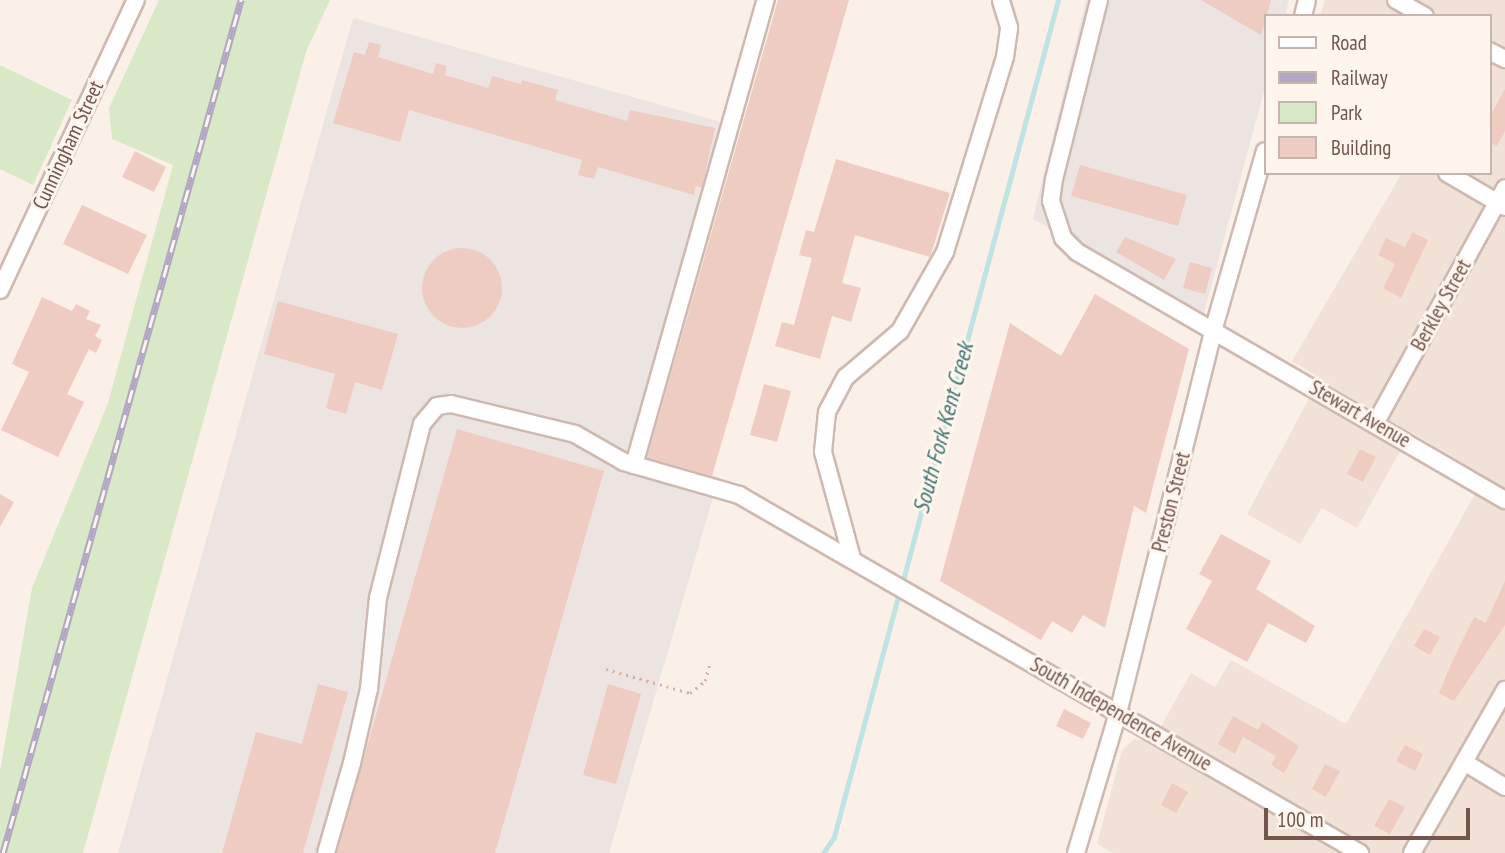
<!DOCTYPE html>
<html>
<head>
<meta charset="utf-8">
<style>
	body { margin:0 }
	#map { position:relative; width:1505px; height:853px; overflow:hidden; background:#fbf0e7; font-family:"PT Sans Narrow",sans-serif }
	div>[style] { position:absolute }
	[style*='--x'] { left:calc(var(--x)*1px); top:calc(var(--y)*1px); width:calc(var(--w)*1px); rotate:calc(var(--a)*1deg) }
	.residential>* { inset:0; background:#f2e1d6 }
	.industrial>* { inset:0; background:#ece4e0 }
	.green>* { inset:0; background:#d9e8c6 }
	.stream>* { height:4.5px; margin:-2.25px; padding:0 2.25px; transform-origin:2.25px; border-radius:2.25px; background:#bde3e3 }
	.building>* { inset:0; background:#eeccc1 }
	.round { border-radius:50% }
	.path>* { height:2.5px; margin-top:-1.25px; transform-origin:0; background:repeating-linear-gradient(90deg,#d3afa4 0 2px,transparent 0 7px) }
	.roads { filter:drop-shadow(2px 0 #ceb9b1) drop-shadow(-2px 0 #ceb9b1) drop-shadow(0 2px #ceb9b1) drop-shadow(0 -2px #ceb9b1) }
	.minor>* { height:16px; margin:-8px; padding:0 8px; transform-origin:8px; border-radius:8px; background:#fff }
	.rail>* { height:7px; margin-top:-3.5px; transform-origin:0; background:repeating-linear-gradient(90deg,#fef5ed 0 13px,#b2a6c4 0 26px); box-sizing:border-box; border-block:2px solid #b2a6c4 }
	span { translate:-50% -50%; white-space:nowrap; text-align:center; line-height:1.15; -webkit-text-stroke:6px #fef5ed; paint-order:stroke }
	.street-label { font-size:21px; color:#73554d }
	.water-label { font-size:23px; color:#427677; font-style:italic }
	.legend { position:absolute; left:1264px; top:14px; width:228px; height:161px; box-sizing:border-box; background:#fef5ed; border:2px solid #c6b5ad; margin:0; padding:9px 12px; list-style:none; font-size:21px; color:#73554d }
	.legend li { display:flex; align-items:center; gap:14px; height:35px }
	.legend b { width:35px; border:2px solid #c6b5ad }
	.scale { position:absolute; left:1264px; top:808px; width:206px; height:32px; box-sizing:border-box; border:4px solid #73554d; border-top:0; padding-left:9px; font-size:21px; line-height:24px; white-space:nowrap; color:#73554d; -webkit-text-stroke:5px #fef5ed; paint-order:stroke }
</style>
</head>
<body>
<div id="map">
	<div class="residential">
		<div style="clip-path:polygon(1325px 0,1505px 0,1505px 853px,1113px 853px,1097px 844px,1122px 750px,1134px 739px,1152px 742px,1191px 673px,1215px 687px,1231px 660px,1346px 724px,1485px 476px,1411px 432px,1357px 528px,1322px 508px,1300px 544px,1247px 514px,1320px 378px,1292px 361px,1402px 173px,1489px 173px,1489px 16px,1320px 16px)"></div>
	</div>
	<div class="industrial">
		<div style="clip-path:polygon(1086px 0,1289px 0,1285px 16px,1265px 16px,1265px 88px,1204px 313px,1033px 219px)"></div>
		<div style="clip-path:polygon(353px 18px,728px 124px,630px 455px,719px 477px,609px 853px,118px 853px)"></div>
	</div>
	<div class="green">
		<div style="clip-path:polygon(159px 0,330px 0,306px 52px,83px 853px,0 853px,0 771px,32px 588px,108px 403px,173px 165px,112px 139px,109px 108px)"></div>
		<div style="clip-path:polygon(0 65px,72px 100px,33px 185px,0 169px)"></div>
	</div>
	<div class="stream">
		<div style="--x:902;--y:584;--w:604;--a:-75.04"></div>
		<div style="--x:823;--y:853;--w:19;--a:-55"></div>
		<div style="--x:834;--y:837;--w:253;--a:-75.1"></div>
	</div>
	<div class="building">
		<div style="clip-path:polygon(778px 0,849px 0,712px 476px,647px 458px)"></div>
		<div style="clip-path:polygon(1201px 0,1271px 0,1261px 35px)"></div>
		<div style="clip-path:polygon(369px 42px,381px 45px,378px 57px,433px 74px,436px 63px,447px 66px,445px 75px,488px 88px,492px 76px,521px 84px,522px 80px,558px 90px,555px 100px,627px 121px,630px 110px,715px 128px,702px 188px,696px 186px,694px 195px,598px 167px,594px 179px,578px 175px,582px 160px,409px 110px,400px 142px,333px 123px,354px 52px,365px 55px)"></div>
		<div style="clip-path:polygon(1505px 89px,1505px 131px,1497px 146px,1489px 142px,1489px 118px)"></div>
		<div style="clip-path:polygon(135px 151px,166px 167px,154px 192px,122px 177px)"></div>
		<div style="clip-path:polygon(836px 159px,950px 193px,930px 257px,855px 235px,842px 283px,861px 288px,851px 322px,832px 316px,820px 359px,775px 346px,782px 322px,794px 325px,812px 258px,799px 255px,806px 230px,814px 232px)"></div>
		<div style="clip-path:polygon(1080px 165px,1187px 195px,1178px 226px,1071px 196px)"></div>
		<div style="clip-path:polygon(82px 205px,147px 235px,128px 274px,63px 244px)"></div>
		<div style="clip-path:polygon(1412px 232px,1428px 240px,1401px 298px,1383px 288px,1395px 264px,1378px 255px,1386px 238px,1405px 247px)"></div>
		<div style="clip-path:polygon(1125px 237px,1176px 259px,1164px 280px,1116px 252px)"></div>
		<div class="round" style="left:422px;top:248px;width:80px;height:80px"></div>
		<div style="clip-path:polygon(1190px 262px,1212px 268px,1205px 294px,1183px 288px)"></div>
		<div style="clip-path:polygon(1095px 294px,1189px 349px,1146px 513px,1134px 506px,1105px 628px,1083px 615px,1072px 633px,1052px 621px,1041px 640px,940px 581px,1010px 323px,1061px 356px)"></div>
		<div style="clip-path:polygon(42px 297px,72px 311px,76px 304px,90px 311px,86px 319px,101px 325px,95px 336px,102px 340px,96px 353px,89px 349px,67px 394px,84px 402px,58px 457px,1px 430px,29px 372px,12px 364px)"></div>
		<div style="clip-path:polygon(278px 301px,398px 334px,382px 390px,355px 382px,346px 414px,326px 408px,335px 374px,264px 354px)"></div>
		<div style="clip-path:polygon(764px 384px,791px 391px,777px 442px,750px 435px)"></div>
		<div style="clip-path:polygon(457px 429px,604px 471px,495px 853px,337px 853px)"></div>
		<div style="clip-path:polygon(1360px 449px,1376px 457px,1363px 482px,1347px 474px)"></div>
		<div style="clip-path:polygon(0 494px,14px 502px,0 527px)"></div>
		<div style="clip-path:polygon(1221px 534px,1271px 561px,1256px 589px,1315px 626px,1306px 643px,1268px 623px,1247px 662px,1186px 629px,1212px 581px,1199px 574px)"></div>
		<div style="clip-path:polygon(1505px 581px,1505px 625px,1454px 701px,1439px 693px,1452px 662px,1474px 617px,1486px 623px)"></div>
		<div style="clip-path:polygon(1424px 629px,1440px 637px,1430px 655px,1414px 646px)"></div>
		<div style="clip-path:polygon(318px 684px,348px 692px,303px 853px,222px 853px,256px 732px,302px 744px)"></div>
		<div style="clip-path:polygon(608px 684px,641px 694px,616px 784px,583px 775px)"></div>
		<div style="clip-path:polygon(1064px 709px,1091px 723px,1083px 739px,1056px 726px)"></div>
		<div style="clip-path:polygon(1233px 716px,1258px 730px,1262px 722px,1299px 746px,1284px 773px,1271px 765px,1276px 756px,1243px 737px,1235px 754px,1218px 744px)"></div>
		<div style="clip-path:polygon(1405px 745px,1423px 754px,1415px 771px,1396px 761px)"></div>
		<div style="clip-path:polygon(1325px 764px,1340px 771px,1326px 797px,1312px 789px)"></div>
		<div style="clip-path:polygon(1172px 783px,1188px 792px,1176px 813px,1161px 805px)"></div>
		<div style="clip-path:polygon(1389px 799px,1405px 807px,1390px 834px,1374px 826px)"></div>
	</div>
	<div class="path">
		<div style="--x:606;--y:669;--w:87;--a:15.9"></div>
		<div style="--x:690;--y:693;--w:19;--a:-39"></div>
		<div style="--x:705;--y:681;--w:16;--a:-75"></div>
	</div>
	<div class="roads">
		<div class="minor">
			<div style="--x:1099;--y:0;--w:185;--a:104.1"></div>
			<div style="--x:1054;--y:179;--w:22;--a:98"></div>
			<div style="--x:1051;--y:201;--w:39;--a:72"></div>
			<div style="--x:1063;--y:238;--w:20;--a:45"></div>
			<div style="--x:1077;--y:252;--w:495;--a:30.1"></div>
			<div style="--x:1396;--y:0;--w:33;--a:29"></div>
			<div style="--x:1303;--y:16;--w:16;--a:-76"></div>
			<div style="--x:1489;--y:51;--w:18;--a:27"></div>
			<div style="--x:1447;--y:173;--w:67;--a:30.4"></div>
			<div style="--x:0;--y:290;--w:320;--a:-64.9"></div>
			<div style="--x:1376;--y:422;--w:267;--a:-61.1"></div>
			<div style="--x:634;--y:465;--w:483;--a:-74.2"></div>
			<div style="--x:852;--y:558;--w:110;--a:-105.3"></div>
			<div style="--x:823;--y:452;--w:40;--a:-84.3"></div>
			<div style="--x:827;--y:412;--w:40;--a:-62"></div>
			<div style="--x:846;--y:377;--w:71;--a:-40.4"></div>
			<div style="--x:900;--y:331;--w:91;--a:-60.3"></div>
			<div style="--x:945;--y:252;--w:204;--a:-72.9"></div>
			<div style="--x:1005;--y:57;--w:30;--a:-82"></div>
			<div style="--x:1009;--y:27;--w:28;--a:-107"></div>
			<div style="--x:1464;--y:762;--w:48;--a:31.4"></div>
			<div style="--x:326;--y:853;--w:94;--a:-73.9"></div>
			<div style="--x:352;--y:763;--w:76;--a:-77.1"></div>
			<div style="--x:369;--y:689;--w:91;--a:-84.4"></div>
			<div style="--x:378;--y:598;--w:179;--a:-75.8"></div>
			<div style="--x:422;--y:424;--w:23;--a:-50"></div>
			<div style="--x:437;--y:406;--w:14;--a:-8"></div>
			<div style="--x:451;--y:404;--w:128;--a:13.6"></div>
			<div style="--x:575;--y:434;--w:56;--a:29.7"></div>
			<div style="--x:624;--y:462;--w:120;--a:16"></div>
			<div style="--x:739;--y:495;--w:717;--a:29.96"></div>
			<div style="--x:1076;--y:853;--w:146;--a:-73.3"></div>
			<div style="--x:1118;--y:713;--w:394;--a:-76"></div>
			<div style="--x:1213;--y:331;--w:187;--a:-73.9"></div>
			<div style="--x:1412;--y:853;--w:188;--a:-60.3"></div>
		</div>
	</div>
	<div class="rail">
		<div style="--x:3;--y:853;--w:886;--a:-74.41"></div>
	</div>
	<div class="street-label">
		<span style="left:68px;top:145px;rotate:-65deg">Cunningham Street</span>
		<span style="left:1441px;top:305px;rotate:-61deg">Berkley Street</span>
		<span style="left:1360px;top:414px;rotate:30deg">Stewart Avenue</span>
		<span style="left:1171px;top:502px;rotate:-76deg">Preston Street</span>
		<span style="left:1121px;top:714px;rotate:30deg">South Independence Avenue</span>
	</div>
	<div class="water-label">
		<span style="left:943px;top:428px;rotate:-75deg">South Fork Kent Creek</span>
	</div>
	<ul class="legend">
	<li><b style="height:9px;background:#fff"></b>Road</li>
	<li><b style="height:9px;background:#b2a6c4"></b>Railway</li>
	<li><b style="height:19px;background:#d9e8c6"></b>Park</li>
	<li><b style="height:19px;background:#eeccc1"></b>Building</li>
	</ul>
	<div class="scale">100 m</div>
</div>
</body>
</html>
